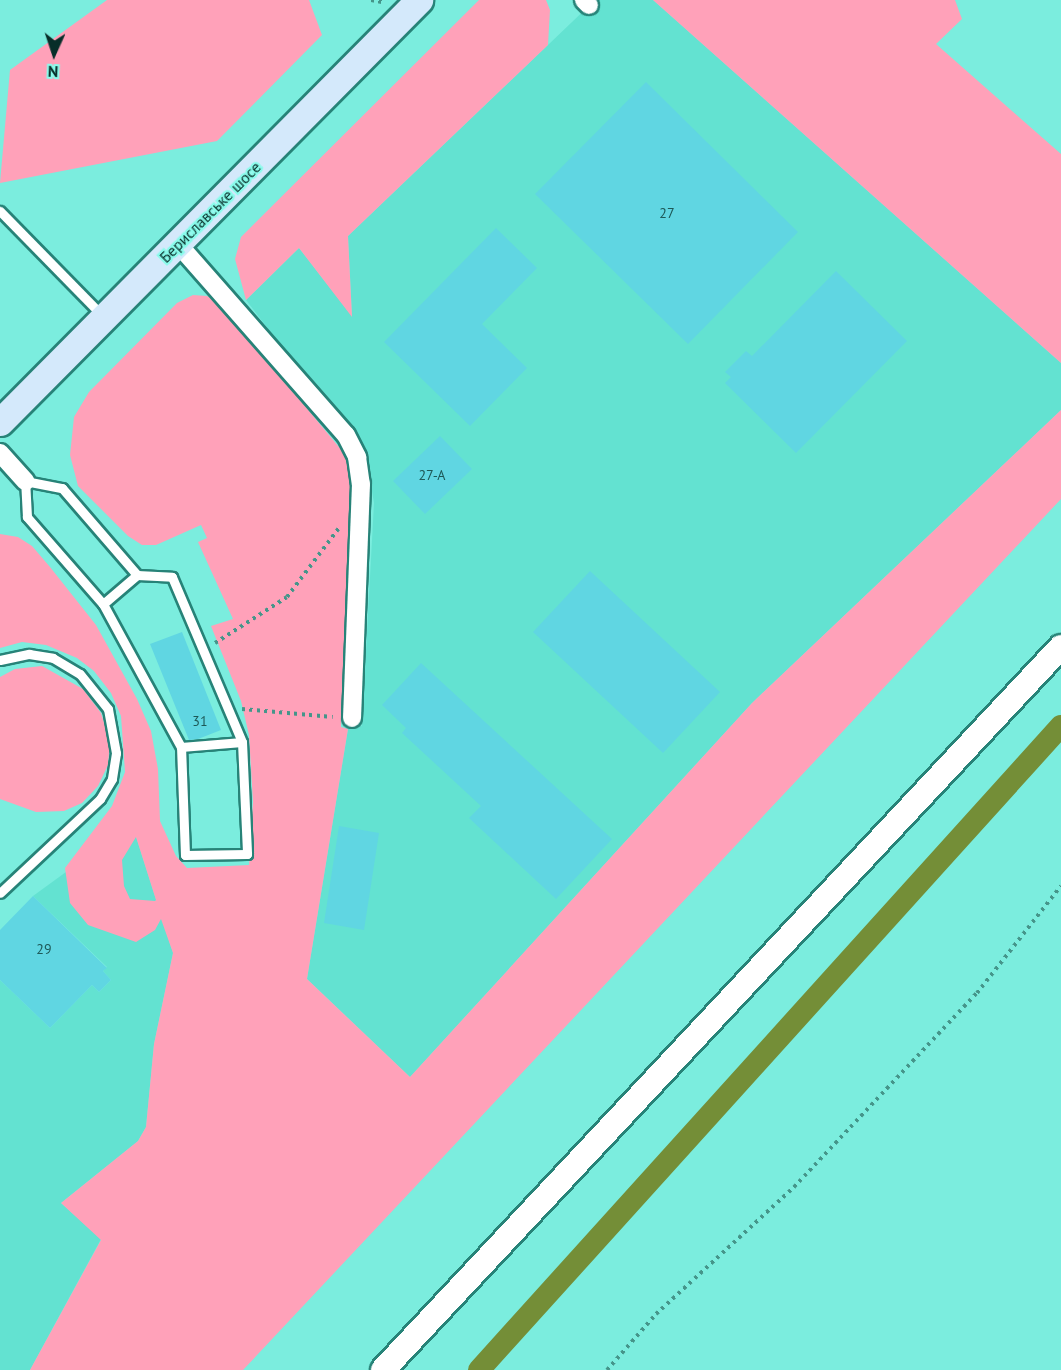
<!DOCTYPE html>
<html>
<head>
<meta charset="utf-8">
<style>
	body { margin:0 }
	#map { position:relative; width:1061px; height:1370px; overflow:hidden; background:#7bedde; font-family:"PT Sans",sans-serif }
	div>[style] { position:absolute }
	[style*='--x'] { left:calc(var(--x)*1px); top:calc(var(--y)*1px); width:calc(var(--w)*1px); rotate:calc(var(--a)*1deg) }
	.built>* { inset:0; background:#63e2d1 }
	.green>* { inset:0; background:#ffa1b9 }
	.canal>* { height:22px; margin:-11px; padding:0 11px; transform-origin:11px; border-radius:11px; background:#748e37 }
	.building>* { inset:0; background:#60d6e2 }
	.path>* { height:4px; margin-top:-2px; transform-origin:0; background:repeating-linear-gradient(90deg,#45958a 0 3px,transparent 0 7.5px) }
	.roads { filter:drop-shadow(2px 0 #278378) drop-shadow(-2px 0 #278378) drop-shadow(0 2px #278378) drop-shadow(0 -2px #278378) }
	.lane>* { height:9px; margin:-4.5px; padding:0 4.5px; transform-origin:4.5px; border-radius:4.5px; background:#fff }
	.street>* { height:18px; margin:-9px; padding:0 9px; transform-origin:9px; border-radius:9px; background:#fff }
	.secondary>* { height:24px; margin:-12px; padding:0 12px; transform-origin:12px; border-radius:12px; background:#fff }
	.primary>* { height:27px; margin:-13.5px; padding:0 13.5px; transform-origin:13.5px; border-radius:13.5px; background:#d4e9fb }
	span { translate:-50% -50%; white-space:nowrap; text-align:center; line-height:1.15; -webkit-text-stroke:4.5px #89fbeb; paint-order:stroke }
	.number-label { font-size:14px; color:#1d5857 }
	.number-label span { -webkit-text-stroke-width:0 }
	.street-label { font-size:16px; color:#072e29 }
	.north { position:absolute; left:24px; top:24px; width:60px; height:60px; -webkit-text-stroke:4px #89fbeb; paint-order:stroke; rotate:183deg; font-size:16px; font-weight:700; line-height:24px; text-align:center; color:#072e29 }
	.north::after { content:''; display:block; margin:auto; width:21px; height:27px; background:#072e29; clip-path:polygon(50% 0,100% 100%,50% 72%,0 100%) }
</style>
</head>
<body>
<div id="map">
	<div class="built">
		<div style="clip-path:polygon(595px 0,653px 0,1061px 363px,1061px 410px,752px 703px,410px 1077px,307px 979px,348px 729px,362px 726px,374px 503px,366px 456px,246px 300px,299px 248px,352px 316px,348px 236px)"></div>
		<div style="clip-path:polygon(132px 824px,173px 953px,154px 1044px,146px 1127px,138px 1141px,61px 1203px,101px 1239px,30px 1370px,0 1370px,0 980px,50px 1028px,92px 985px,99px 992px,111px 980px,103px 971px,107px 967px,33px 896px)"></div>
	</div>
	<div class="green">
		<div style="clip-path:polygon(107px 0,309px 0,322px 35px,217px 141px,0 183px,10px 70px)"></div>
		<div style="clip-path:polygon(479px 0,546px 0,550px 10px,548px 45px,348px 236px,352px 317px,299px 248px,246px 300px,235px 259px,241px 237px)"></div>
		<div style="clip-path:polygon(653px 0,955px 0,962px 19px,936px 44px,1061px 154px,1061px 363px)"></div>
		<div style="clip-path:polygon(evenodd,193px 295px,207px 296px,222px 306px,353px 464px,341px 727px,348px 729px,307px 979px,410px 1077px,752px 703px,1061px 410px,1061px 499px,243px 1370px,30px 1370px,101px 1240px,61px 1203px,138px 1141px,146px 1127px,154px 1044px,173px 953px,161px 919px,155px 930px,136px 942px,88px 925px,70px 903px,65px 868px,112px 806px,125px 772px,121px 716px,111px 693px,94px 671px,77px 658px,46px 645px,22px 642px,0 648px,0 534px,18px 537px,32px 546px,50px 567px,96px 625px,137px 699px,151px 731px,158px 769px,160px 821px,176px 856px,187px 868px,249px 865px,253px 802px,249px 735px,241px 701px,211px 626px,233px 619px,198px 542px,207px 538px,201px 525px,156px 545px,142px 545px,128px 536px,78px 486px,70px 455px,74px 417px,89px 392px,177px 303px,193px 295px,136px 837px,156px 900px,155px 901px,130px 899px,124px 886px,122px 860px,136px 837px)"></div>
		<div style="clip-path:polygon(42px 666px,83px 689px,101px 713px,110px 742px,108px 765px,98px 786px,82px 803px,64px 811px,36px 812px,0 799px,0 677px,15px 669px)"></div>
	</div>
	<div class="canal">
		<div style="--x:479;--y:1370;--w:868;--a:-47.9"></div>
	</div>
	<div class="building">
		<div style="clip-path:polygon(646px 82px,798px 232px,688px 344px,535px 194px)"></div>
		<div style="clip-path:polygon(496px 228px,537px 268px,482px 324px,527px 368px,470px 426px,384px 342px)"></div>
		<div style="clip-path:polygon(836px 271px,907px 341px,796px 453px,725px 383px,731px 377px,725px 372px,746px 351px,752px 356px)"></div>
		<div style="clip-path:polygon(440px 436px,472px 469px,425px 514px,393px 481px)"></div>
		<div style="clip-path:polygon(590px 571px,720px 692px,663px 753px,533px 632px)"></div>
		<div style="clip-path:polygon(182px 632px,221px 730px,198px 739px,189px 740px,150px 644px)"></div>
		<div style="clip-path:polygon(421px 663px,612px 839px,556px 899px,469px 818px,481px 806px,402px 733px,406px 728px,382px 705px)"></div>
		<div style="clip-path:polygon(339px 826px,379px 833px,364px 930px,324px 923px)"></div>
		<div style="clip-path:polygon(33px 896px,107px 968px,103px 971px,111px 980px,99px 992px,92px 985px,50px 1028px,0 980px,0 930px)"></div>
	</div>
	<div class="path">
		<div style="--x:371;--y:0;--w:11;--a:10"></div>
		<div style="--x:215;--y:643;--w:85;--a:-32.6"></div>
		<div style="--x:287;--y:597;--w:86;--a:-53"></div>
		<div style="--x:242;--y:709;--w:91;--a:5"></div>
		<div style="--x:607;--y:1370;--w:74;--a:-48.8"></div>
		<div style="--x:656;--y:1314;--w:188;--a:-42.6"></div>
		<div style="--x:794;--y:1187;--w:267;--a:-46.7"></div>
		<div style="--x:977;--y:993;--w:136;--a:-51.9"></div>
	</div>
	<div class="roads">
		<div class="lane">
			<div style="--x:0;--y:211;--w:146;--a:45.6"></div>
			<div style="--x:103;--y:604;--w:45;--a:-40.5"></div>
			<div style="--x:137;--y:575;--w:35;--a:3"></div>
			<div style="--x:172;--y:577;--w:179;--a:67"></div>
			<div style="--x:242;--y:742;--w:112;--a:87.4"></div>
			<div style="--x:247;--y:854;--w:62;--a:179.1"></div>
			<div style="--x:185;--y:855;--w:108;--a:-92.1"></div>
			<div style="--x:181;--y:747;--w:163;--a:-118.6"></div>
			<div style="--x:103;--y:604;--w:116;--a:-131.1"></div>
			<div style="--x:27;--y:517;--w:36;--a:-93"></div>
			<div style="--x:25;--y:481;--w:38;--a:11"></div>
			<div style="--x:62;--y:488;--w:115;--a:49.2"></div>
			<div style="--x:0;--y:660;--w:30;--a:-12"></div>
			<div style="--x:29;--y:654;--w:24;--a:9"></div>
			<div style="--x:53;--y:658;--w:31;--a:31"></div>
			<div style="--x:80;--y:674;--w:45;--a:51.3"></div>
			<div style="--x:108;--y:709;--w:45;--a:79.7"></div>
			<div style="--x:116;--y:753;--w:26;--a:99"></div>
			<div style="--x:112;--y:779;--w:23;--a:121"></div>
			<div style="--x:100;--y:799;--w:137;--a:136.8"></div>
			<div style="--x:181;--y:747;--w:61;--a:-4.7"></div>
		</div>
		<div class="street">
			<div style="--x:584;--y:0;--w:7;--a:45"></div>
			<div style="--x:178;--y:244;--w:254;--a:48.7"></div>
			<div style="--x:346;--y:435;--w:25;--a:63"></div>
			<div style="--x:357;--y:457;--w:27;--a:82"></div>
			<div style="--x:361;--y:484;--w:234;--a:92.2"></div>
			<div style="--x:0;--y:453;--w:38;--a:48"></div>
		</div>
		<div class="secondary">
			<div style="--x:383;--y:1370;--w:991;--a:-46.84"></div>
		</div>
		<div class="primary">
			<div style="--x:0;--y:422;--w:595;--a:-45.2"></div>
		</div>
	</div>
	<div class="number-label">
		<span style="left:667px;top:213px">27</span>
		<span style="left:432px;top:475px">27-А</span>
		<span style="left:200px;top:721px">31</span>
		<span style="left:44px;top:949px">29</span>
	</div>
	<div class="street-label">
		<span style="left:210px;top:212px;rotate:-45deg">Бериславське шосе</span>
	</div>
	<div class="north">N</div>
</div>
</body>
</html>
